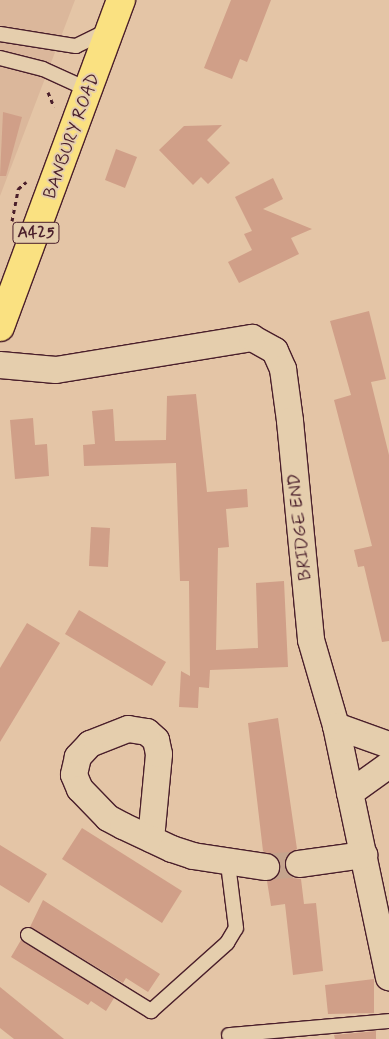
<!DOCTYPE html>
<html>
<head>
<meta charset="utf-8">
<style>
	body { margin:0 }
	#map { position:relative; width:389px; height:1039px; overflow:hidden; background:#e4c5a6; font-family:Mynerve,sans-serif }
	div>[style] { position:absolute }
	[style*='--x'] { left:calc(var(--x)*1px); top:calc(var(--y)*1px); width:calc(var(--w)*1px); rotate:calc(var(--a)*1deg) }
	.built>* { inset:0; background:#dbb79b }
	.building>* { inset:0; background:#d09f88 }
	.minor-tunnel>* { height:26px; margin-top:-13px; transform-origin:0; background:repeating-linear-gradient(90deg,#c5a48d 0 26px,transparent 0 39px) }
	.path>* { height:3px; margin-top:-1.5px; transform-origin:0; background:repeating-linear-gradient(90deg,#4a1f2b 0 4px,transparent 0 8px) }
	.roads { filter:drop-shadow(1px 0 #4a1f2b) drop-shadow(-1px 0 #4a1f2b) drop-shadow(0 1px #4a1f2b) drop-shadow(0 -1px #4a1f2b) }
	.service>* { height:14px; margin:-7px; padding:0 7px; transform-origin:7px; border-radius:7px; background:#e5cead }
	.minor>* { height:26px; margin:-13px; padding:0 13px; transform-origin:13px; border-radius:13px; background:#e5cead }
	.primary>* { height:28px; margin:-14px; padding:0 14px; transform-origin:14px; border-radius:14px; background:#fae181 }
	span { translate:-50% -50%; white-space:nowrap; text-align:center; line-height:1.15; -webkit-text-stroke:4px #e5cead; paint-order:stroke }
	.shield-label span { padding:1px 4px; background:#e5cead; border:1px solid; border-radius:4px; -webkit-text-stroke-width:0 }
	.shield-label { font-size:16px; color:#4a1f2b; font-weight:700 }
	.street-label { font-size:18px; color:#4a1f2b }
</style>
</head>
<body>
<div id="map">
	<div class="built">
		<div style="clip-path:polygon(0 0,75px 0,0 196px)"></div>
	</div>
	<div class="building">
		<div style="clip-path:polygon(231px 0,271px 0,247px 62px,240px 59px,232px 79px,204px 68px)"></div>
		<div style="clip-path:polygon(3px 112px,22px 117px,6px 176px,0 176px)"></div>
		<div style="clip-path:polygon(222px 125px,207px 140px,230px 163px,208px 184px,201px 177px,193px 185px,159px 150px,184px 126px)"></div>
		<div style="clip-path:polygon(116px 149px,137px 157px,125px 188px,105px 180px)"></div>
		<div style="clip-path:polygon(273px 178px,283px 199px,263px 209px,312px 229px,291px 238px,299px 254px,239px 283px,228px 262px,252px 250px,244px 234px,252px 231px,235px 197px)"></div>
		<div style="clip-path:polygon(369px 311px,386px 379px,371px 382px,389px 455px,389px 641px,382px 642px,364px 566px,358px 567px,354px 550px,372px 546px,334px 400px,351px 395px,330px 321px)"></div>
		<div style="clip-path:polygon(196px 394px,207px 492px,247px 489px,248px 507px,226px 509px,229px 547px,218px 548px,216px 650px,258px 648px,256px 583px,284px 581px,288px 667px,210px 670px,209px 688px,199px 687px,198px 708px,179px 707px,181px 671px,190px 676px,189px 581px,180px 581px,176px 463px,84px 466px,83px 445px,95px 444px,92px 411px,113px 409px,115px 441px,166px 440px,167px 396px)"></div>
		<div style="clip-path:polygon(33px 418px,35px 445px,47px 444px,49px 476px,15px 479px,10px 420px)"></div>
		<div style="clip-path:polygon(91px 527px,110px 528px,108px 567px,89px 566px)"></div>
		<div style="clip-path:polygon(79px 610px,166px 662px,152px 686px,65px 634px)"></div>
		<div style="clip-path:polygon(27px 623px,60px 643px,0 742px,0 668px)"></div>
		<div style="clip-path:polygon(278px 718px,297px 849px,285px 858px,284px 867px,293px 878px,301px 879px,304px 904px,316px 903px,323px 971px,293px 975px,285px 904px,271px 906px,267px 881px,278px 876px,280px 862px,263px 851px,248px 723px)"></div>
		<div style="clip-path:polygon(82px 828px,182px 891px,162px 923px,62px 859px)"></div>
		<div style="clip-path:polygon(0 845px,47px 874px,29px 903px,0 885px)"></div>
		<div style="clip-path:polygon(43px 900px,160px 974px,148px 992px,126px 978px,123px 983px,30px 927px)"></div>
		<div style="clip-path:polygon(21px 940px,114px 998px,106px 1011px,91px 1001px,88px 1005px,11px 957px)"></div>
		<div style="clip-path:polygon(374px 979px,374px 1013px,328px 1014px,325px 985px)"></div>
		<div style="clip-path:polygon(0 987px,64px 1039px,14px 1039px,0 1028px)"></div>
		<div style="clip-path:polygon(376px 1031px,376px 1039px,335px 1039px,334px 1035px)"></div>
	</div>
	<div class="minor-tunnel">
		<div style="--x:266;--y:867;--w:33;--a:-5"></div>
	</div>
	<div class="path">
		<div style="--x:48;--y:92;--w:16;--a:68"></div>
		<div style="--x:12;--y:221;--w:33;--a:-79"></div>
		<div style="--x:18;--y:189;--w:11;--a:-41"></div>
	</div>
	<div class="roads">
		<div class="service">
			<div style="--x:0;--y:34;--w:77;--a:9"></div>
			<div style="--x:76;--y:46;--w:34;--a:-26"></div>
			<div style="--x:0;--y:58;--w:44;--a:14.3"></div>
			<div style="--x:43;--y:69;--w:51;--a:24.5"></div>
			<div style="--x:28;--y:935;--w:145;--a:31.7"></div>
			<div style="--x:151;--y:1011;--w:102;--a:-41.8"></div>
			<div style="--x:227;--y:943;--w:17;--a:-59"></div>
			<div style="--x:236;--y:928;--w:64;--a:-97.1"></div>
			<div style="--x:229;--y:1035;--w:161;--a:-5"></div>
		</div>
		<div class="minor">
			<div style="--x:0;--y:365;--w:56;--a:5.1"></div>
			<div style="--x:56;--y:370;--w:199;--a:-9.3"></div>
			<div style="--x:252;--y:338;--w:26;--a:29"></div>
			<div style="--x:275;--y:351;--w:20;--a:66"></div>
			<div style="--x:283;--y:369;--w:52;--a:82.3"></div>
			<div style="--x:290;--y:421;--w:220;--a:84.5"></div>
			<div style="--x:311;--y:640;--w:90;--a:73.8"></div>
			<div style="--x:336;--y:726;--w:257;--a:78.1"></div>
			<div style="--x:336;--y:726;--w:56;--a:19.7"></div>
			<div style="--x:350;--y:793;--w:48;--a:-35.7"></div>
			<div style="--x:151;--y:839;--w:85;--a:-84.6"></div>
			<div style="--x:159;--y:754;--w:14;--a:-102"></div>
			<div style="--x:156;--y:740;--w:12;--a:-138"></div>
			<div style="--x:147;--y:732;--w:19;--a:-171"></div>
			<div style="--x:128;--y:729;--w:41;--a:158.5"></div>
			<div style="--x:90;--y:744;--w:18;--a:133"></div>
			<div style="--x:78;--y:757;--w:18;--a:103"></div>
			<div style="--x:74;--y:775;--w:15;--a:67"></div>
			<div style="--x:80;--y:789;--w:40;--a:46"></div>
			<div style="--x:108;--y:818;--w:17;--a:28"></div>
			<div style="--x:123;--y:826;--w:54;--a:25.1"></div>
			<div style="--x:172;--y:849;--w:22;--a:18"></div>
			<div style="--x:193;--y:856;--w:74;--a:8.6"></div>
			<div style="--x:299;--y:864;--w:66;--a:-7.9"></div>
		</div>
		<div class="primary">
			<div style="--x:0;--y:327;--w:349;--a:-69.7"></div>
		</div>
	</div>
	<div class="shield-label">
		<span style="left:36px;top:233px">A425</span>
	</div>
	<div class="street-label">
		<span style="left:72px;top:136px;rotate:-70deg">BANBURY ROAD</span>
		<span style="left:300px;top:527px;rotate:-96deg">BRIDGE END</span>
	</div>
</div>
</body>
</html>
